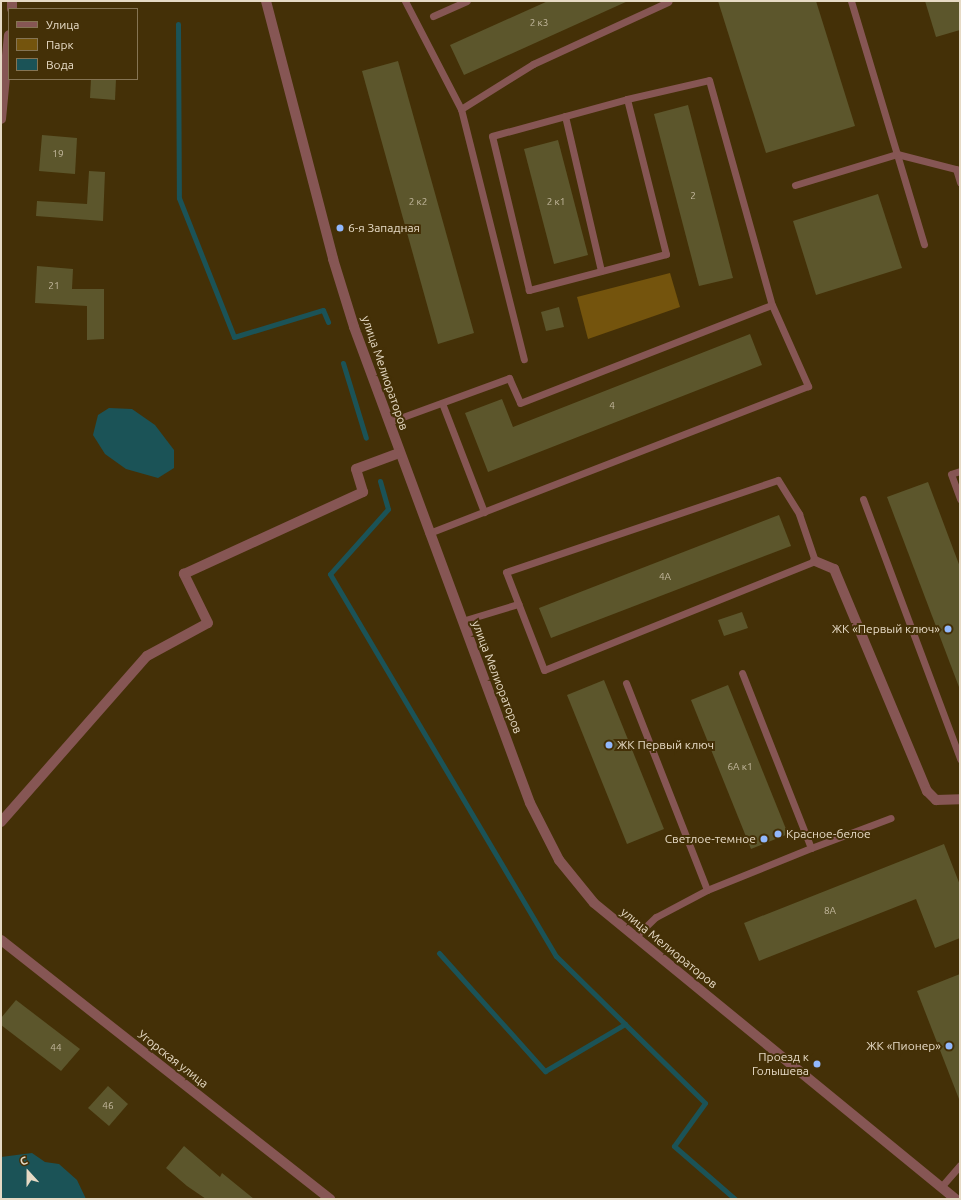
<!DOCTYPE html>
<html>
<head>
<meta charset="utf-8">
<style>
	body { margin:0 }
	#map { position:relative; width:961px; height:1200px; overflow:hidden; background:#443007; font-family:Ubuntu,sans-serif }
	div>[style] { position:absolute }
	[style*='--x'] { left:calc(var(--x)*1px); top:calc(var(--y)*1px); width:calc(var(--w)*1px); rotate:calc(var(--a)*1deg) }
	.green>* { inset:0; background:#74540d }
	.water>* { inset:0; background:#1b5357 }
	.stream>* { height:5px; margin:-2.5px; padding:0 2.5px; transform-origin:2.5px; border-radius:2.5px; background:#1b5357 }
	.building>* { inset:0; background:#5c562c }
	.lane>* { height:7px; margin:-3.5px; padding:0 3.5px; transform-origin:3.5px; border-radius:3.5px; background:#865654 }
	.street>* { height:10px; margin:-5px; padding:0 5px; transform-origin:5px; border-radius:5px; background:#865654 }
	.dots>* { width:11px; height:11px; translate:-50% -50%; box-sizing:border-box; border:2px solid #443007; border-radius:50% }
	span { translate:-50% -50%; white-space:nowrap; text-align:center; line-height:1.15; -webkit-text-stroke:4px #443007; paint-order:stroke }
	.number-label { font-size:10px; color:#c4b99f }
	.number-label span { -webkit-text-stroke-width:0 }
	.poi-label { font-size:12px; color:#e6dac5 }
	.left { translate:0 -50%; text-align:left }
	.right { translate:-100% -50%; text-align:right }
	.street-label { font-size:12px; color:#e6dac5 }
	.frame { position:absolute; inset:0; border:2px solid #e6dac5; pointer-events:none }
	.legend { position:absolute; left:8px; top:8px; width:130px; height:72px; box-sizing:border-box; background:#443007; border:1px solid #857453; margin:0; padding:5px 7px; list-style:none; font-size:12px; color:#e6dac5 }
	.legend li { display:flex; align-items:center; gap:8px; height:20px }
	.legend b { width:20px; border:1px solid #857453 }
	.north { position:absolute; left:8px; top:1152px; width:40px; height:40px; -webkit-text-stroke:3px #443007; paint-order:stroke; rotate:339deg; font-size:11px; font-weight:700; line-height:16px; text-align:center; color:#e6dac5 }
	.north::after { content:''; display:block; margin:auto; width:14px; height:18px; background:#e6dac5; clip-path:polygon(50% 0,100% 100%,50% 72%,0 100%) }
</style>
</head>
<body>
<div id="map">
	<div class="green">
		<div style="clip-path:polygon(670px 273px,680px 307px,588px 339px,577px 297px)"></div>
	</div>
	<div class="water">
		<div style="clip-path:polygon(109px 408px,132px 409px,155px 425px,174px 450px,174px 468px,158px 478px,126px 469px,105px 454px,93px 435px,98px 415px)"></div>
		<div style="clip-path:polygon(32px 1153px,45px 1162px,59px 1164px,77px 1180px,86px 1199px,1px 1199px,1px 1157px)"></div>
	</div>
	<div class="stream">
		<div style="--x:178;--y:24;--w:174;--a:89.7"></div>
		<div style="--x:179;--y:198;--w:149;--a:68.4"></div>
		<div style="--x:234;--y:337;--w:93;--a:-16.9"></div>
		<div style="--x:323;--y:310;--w:13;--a:67"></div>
		<div style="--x:343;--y:363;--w:78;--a:73"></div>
		<div style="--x:380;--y:481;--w:29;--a:74"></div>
		<div style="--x:388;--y:509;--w:87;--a:131.7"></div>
		<div style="--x:330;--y:574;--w:444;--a:59.4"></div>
		<div style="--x:556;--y:956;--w:209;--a:44.6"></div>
		<div style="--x:705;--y:1103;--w:53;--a:125.8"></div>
		<div style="--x:674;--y:1146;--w:81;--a:41"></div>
		<div style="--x:439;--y:953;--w:159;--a:48.1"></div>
		<div style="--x:545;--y:1071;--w:93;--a:-30.4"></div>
	</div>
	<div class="building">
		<div style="clip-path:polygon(548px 1px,628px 1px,464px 75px,450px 45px)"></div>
		<div style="clip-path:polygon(718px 1px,816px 1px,855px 126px,766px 153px)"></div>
		<div style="clip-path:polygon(925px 1px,960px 1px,960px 30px,936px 37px)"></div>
		<div style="clip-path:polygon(398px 61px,474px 333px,438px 344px,362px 71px)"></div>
		<div style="clip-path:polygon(91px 79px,116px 79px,115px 100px,90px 98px)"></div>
		<div style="clip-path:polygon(688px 105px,733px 278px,699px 286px,654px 114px)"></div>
		<div style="clip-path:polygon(42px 135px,77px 138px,75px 174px,39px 171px)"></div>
		<div style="clip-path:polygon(558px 140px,588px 255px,554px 264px,524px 149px)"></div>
		<div style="clip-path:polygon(89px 171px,105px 172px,103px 221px,36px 216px,37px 201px,87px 204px)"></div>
		<div style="clip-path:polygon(878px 194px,902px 268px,816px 295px,793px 221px)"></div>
		<div style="clip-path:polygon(37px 266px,73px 269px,72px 289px,104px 289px,104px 339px,87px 340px,87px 306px,35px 303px)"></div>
		<div style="clip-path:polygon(559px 307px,564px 327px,546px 331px,541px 312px)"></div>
		<div style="clip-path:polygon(750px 334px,762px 365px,488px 472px,465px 413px,502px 399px,513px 427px)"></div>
		<div style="clip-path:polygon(928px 482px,960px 567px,959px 687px,887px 497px)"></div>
		<div style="clip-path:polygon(779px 515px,791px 546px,551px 638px,539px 608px)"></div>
		<div style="clip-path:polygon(742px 612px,748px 628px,724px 636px,718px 620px)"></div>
		<div style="clip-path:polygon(604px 680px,664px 829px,627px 844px,567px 695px)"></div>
		<div style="clip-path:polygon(728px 685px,788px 834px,751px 849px,691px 700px)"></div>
		<div style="clip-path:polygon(944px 844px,960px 885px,960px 938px,935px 948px,916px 899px,759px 961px,744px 923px)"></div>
		<div style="clip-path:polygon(960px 974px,960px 1099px,959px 1099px,917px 991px)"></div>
		<div style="clip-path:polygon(16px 1000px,80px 1049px,61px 1071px,1px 1025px,1px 1018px)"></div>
		<div style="clip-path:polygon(108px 1086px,128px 1104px,109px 1126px,88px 1108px)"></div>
		<div style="clip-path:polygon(184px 1146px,220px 1177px,222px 1173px,254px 1199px,206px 1199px,187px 1186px,166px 1168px)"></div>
	</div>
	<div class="lane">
		<div style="--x:405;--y:1;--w:122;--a:62.6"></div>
		<div style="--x:461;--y:109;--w:258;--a:75.9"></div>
		<div style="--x:851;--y:1;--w:254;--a:73.3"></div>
		<div style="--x:433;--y:16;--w:37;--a:-24"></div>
		<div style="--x:627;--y:99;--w:160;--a:75.9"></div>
		<div style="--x:666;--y:254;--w:142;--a:165.3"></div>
		<div style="--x:529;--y:290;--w:158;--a:-103.5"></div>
		<div style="--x:492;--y:136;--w:140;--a:-15.3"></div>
		<div style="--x:627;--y:99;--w:84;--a:-13"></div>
		<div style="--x:709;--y:80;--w:234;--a:74.4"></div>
		<div style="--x:461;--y:109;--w:85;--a:-32"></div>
		<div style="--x:533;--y:64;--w:149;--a:-24.7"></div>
		<div style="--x:565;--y:116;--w:159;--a:76.9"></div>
		<div style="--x:795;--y:185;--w:107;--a:-16.9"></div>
		<div style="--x:897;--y:154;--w:61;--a:14.3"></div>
		<div style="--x:956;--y:169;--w:14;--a:73"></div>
		<div style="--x:442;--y:403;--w:117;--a:68.9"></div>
		<div style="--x:389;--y:422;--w:128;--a:-20.1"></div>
		<div style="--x:509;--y:378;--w:27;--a:66"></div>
		<div style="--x:520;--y:403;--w:270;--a:-21.3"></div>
		<div style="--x:772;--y:305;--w:89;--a:66"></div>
		<div style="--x:808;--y:386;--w:407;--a:158.8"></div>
		<div style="--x:960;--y:471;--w:9;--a:162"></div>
		<div style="--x:951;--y:474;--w:27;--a:70"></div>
		<div style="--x:778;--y:480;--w:40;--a:58"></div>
		<div style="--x:799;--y:514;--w:50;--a:71.2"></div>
		<div style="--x:815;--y:561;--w:292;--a:158.1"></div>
		<div style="--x:544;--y:670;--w:105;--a:-111.2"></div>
		<div style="--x:506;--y:572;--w:287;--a:-18.7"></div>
		<div style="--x:863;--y:499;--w:278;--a:69.5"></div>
		<div style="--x:462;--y:621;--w:59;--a:-16.9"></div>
		<div style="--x:626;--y:683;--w:222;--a:68.6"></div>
		<div style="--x:811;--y:848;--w:85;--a:-20.6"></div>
		<div style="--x:635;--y:937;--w:29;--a:-44"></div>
		<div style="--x:656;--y:917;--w:58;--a:-27.9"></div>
		<div style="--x:707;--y:890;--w:112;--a:-22"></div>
		<div style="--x:811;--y:848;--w:188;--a:-111.5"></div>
		<div style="--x:941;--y:1187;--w:29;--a:-49"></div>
	</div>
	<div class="street">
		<div style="--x:266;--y:1;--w:267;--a:75.4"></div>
		<div style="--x:333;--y:259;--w:71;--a:72.8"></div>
		<div style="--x:354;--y:327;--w:507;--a:69.71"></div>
		<div style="--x:530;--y:803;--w:64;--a:63"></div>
		<div style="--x:559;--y:860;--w:55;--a:50.9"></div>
		<div style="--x:594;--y:903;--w:467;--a:39.3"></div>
		<div style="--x:12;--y:9;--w:8;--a:-90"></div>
		<div style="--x:1;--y:119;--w:84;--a:-84.6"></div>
		<div style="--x:815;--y:561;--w:21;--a:23"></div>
		<div style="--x:834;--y:569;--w:241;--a:67.3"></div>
		<div style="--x:927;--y:791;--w:13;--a:45"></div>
		<div style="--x:936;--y:800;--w:24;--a:-2"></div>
		<div style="--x:1;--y:822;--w:221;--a:-48.7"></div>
		<div style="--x:147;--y:656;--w:69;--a:-28.4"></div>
		<div style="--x:208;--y:623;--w:55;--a:-116.1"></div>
		<div style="--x:184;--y:574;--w:197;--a:-24.6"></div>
		<div style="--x:363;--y:492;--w:24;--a:-107"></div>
		<div style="--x:356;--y:469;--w:46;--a:-20.4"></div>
		<div style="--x:1;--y:940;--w:419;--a:38.2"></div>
	</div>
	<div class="dots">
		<div style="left:340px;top:228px;background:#91b8fd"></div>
		<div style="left:948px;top:629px;background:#91b8fd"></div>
		<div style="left:609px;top:745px;background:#91b8fd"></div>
		<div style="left:778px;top:834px;background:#91b8fd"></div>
		<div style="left:764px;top:839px;background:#91b8fd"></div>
		<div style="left:949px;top:1046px;background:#91b8fd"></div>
		<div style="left:817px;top:1064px;background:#91b8fd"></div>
	</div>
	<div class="number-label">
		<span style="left:539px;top:23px">2 к3</span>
		<span style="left:58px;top:154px">19</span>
		<span style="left:693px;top:196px">2</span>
		<span style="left:418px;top:202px">2 к2</span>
		<span style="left:556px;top:202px">2 к1</span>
		<span style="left:54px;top:286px">21</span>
		<span style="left:612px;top:406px">4</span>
		<span style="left:665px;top:577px">4А</span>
		<span style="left:740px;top:767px">6А к1</span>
		<span style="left:830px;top:911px">8А</span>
		<span style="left:56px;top:1048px">44</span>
		<span style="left:108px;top:1106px">46</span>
	</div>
	<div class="poi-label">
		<span class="left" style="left:348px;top:228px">6-я Западная</span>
		<span class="right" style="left:940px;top:629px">ЖК «Первый ключ»</span>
		<span class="left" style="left:617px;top:745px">ЖК Первый ключ</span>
		<span class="left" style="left:786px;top:834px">Красное-белое</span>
		<span class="right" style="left:756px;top:839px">Светлое-темное</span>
		<span class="right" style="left:941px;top:1046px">ЖК «Пионер»</span>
		<span class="right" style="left:809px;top:1064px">Проезд к<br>Голышева</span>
	</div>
	<div class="street-label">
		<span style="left:385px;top:373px;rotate:71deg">улица Мелиораторов</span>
		<span style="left:497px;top:677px;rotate:69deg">улица Мелиораторов</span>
		<span style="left:669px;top:948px;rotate:39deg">улица Мелиораторов</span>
		<span style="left:173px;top:1059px;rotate:38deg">Угорская улица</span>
	</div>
	<div class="frame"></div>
	<ul class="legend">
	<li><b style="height:5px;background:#865654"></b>Улица</li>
	<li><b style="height:11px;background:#74540d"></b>Парк</li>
	<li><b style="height:11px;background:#1b5357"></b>Вода</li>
	</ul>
	<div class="north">С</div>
</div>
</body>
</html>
